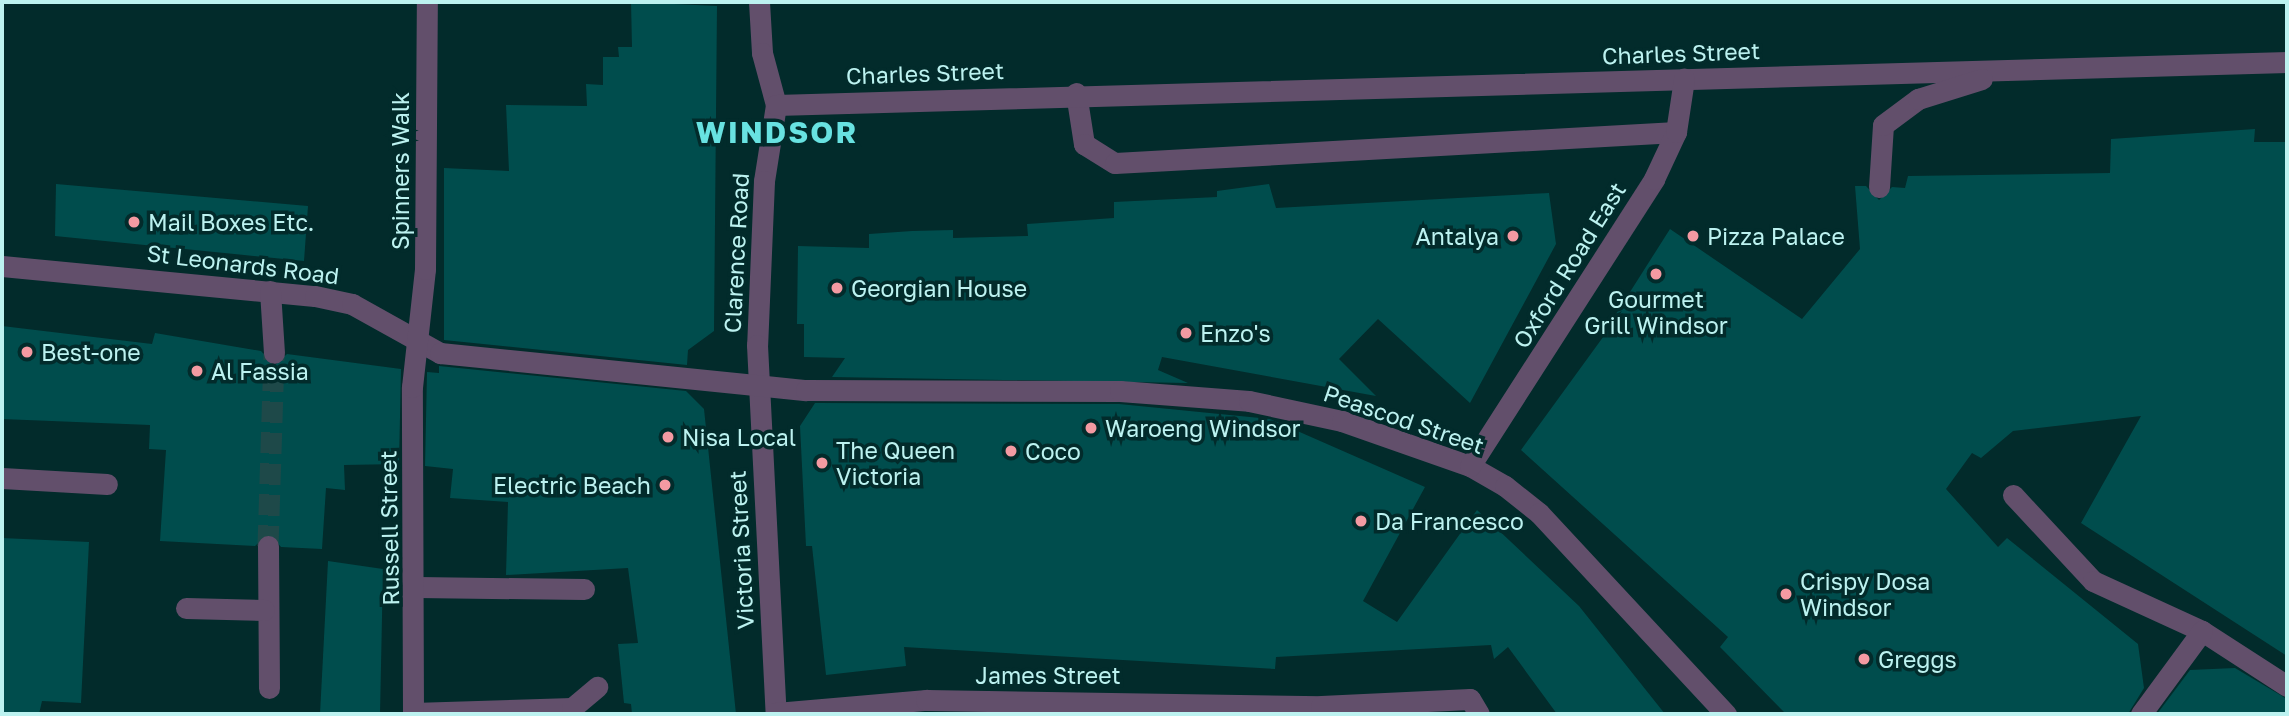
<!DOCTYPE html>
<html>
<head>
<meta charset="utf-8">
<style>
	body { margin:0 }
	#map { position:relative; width:2289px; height:716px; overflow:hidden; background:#022b2b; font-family:"Golos Text",sans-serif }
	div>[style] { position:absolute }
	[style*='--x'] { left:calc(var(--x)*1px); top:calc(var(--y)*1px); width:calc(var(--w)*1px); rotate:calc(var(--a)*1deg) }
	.building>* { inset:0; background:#004d4d }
	.minor-tunnel>* { height:21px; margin-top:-10.5px; transform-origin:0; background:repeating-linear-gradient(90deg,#1e4949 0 21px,transparent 0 31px) }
	.minor>* { height:21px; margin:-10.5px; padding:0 10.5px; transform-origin:10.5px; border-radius:10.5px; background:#624f6b }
	.dots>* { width:19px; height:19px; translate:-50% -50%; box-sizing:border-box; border:4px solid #022b2b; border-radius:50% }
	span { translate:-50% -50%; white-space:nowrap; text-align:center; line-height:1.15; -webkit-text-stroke:7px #022b2b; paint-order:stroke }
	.street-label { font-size:23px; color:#bcf2f0 }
	.poi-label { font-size:23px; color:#bcf2f0 }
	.left { translate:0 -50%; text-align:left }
	.right { translate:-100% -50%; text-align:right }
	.district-label { font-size:30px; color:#68e2e1; font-weight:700; letter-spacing:2px }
	.frame { position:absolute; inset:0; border:4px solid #bcf2f0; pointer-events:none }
</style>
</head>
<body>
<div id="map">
	<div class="building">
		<div style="clip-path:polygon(631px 2px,717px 6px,714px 331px,688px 350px,687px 365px,444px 340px,444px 168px,509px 171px,506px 105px,587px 106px,586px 84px,603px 85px,603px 57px,619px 57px,618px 47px,632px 47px)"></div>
		<div style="clip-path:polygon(2255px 129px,2254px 142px,2287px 142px,2287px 656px,2081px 523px,2141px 416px,2013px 431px,1981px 458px,1972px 453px,1946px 489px,1998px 547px,2007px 538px,2138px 644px,2144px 688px,2128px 714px,1786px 714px,1720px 647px,1728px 637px,1521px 450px,1622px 311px,1616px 314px,1670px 229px,1802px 319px,1860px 249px,1855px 186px,1866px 186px,1879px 200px,1892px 187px,1905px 188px,1908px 176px,2110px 173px,2111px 139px)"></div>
		<div style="clip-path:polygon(56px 184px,308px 206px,304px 261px,55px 236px)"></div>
		<div style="clip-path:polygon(1269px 184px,1276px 208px,1549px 193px,1556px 244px,1470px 403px,1378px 319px,1339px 359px,1376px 396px,1162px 357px,1158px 370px,1188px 383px,832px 377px,845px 358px,804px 357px,804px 324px,797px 324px,798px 246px,869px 248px,869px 234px,912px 231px,953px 230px,953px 238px,1028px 236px,1027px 224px,1114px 218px,1114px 202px,1217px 197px,1217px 191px)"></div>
		<div style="clip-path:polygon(2px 326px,152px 344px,155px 333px,261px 351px,274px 366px,287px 354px,401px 369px,399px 464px,344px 465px,345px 490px,326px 488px,322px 549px,281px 547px,269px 533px,255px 546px,160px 541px,166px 450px,149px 449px,150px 425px,2px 419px)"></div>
		<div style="clip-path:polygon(439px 366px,686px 391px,704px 409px,736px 714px,632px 714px,631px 704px,624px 703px,618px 644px,638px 643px,628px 568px,506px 575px,508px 502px,450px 498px,453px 469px,425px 466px,427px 372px,439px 373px)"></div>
		<div style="clip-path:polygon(815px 403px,1119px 404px,1270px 419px,1425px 487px,1363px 601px,1397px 622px,1477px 510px,1579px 606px,1665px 714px,1557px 714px,1508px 647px,1494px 659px,1491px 645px,1276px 657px,1275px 669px,904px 647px,906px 666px,826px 675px,812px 546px,806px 546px,800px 426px)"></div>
		<div style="clip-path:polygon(2px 538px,89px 542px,81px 703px,42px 701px,39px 714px,2px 714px)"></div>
		<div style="clip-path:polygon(328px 561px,383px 569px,380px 714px,320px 714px)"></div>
		<div style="clip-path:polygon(2235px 668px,2287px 699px,2287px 714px,2157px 714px,2190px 670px)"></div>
	</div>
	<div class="minor-tunnel">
		<div style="--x:268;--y:546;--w:193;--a:-88.2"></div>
	</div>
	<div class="minor">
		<div style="--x:759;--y:2;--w:51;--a:86.6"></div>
		<div style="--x:762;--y:53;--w:54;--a:74.9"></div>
		<div style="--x:776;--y:105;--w:77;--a:99"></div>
		<div style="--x:764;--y:181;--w:164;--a:92.4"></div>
		<div style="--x:757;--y:345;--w:369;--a:87.1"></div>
		<div style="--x:1076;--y:93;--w:52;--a:81.1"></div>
		<div style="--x:1084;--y:144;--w:36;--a:32"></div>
		<div style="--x:1115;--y:163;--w:562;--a:-3.16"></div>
		<div style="--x:776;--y:105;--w:1512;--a:-1.63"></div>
		<div style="--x:1879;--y:187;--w:62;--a:-86.3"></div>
		<div style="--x:1883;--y:125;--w:44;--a:-36.6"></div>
		<div style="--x:1918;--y:99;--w:67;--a:-17.4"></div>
		<div style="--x:2;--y:266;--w:314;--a:5.5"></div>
		<div style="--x:315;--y:296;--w:38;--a:12"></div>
		<div style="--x:352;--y:304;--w:101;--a:29.1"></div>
		<div style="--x:440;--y:353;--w:368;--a:5.8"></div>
		<div style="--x:806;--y:390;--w:314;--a:0.2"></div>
		<div style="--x:1120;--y:391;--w:129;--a:4.4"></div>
		<div style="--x:1249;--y:401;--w:95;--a:12.1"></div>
		<div style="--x:1342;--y:421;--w:136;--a:19.4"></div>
		<div style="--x:1470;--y:466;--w:40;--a:29.7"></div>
		<div style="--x:1505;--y:486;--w:43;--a:38.5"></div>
		<div style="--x:1539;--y:513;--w:275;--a:47.1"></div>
		<div style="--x:270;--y:291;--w:62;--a:86.3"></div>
		<div style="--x:1470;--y:466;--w:341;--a:-57.3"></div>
		<div style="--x:1654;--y:179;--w:52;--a:-64.9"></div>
		<div style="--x:1676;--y:132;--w:54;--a:-81.4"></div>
		<div style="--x:2;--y:478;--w:105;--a:3.3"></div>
		<div style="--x:2013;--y:495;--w:117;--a:47.1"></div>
		<div style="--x:2093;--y:581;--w:120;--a:24.6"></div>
		<div style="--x:2202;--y:631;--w:101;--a:32.9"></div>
		<div style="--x:268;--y:546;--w:142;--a:89.6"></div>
		<div style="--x:417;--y:587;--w:167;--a:0.7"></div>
		<div style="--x:186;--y:608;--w:78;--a:1.5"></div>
		<div style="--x:413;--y:713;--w:159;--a:-1.8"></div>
		<div style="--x:572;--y:708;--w:33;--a:-40"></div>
		<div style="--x:776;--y:713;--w:151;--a:-5"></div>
		<div style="--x:926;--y:700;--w:395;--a:0.9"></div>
		<div style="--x:1321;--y:706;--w:149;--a:-2.7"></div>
		<div style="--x:1470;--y:699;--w:17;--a:59"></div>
		<div style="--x:413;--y:714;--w:327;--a:-90.2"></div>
		<div style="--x:412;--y:387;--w:119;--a:-83.7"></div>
		<div style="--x:425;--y:269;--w:267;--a:-89.6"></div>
		<div style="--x:2141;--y:714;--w:103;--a:-53.7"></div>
	</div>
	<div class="dots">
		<div style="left:134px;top:222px;background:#f49aa2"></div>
		<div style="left:1513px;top:236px;background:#f49aa2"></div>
		<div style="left:1693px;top:236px;background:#f49aa2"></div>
		<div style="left:1656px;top:274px;background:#f49aa2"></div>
		<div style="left:837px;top:288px;background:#f49aa2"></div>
		<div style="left:1186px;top:333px;background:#f49aa2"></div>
		<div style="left:27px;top:352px;background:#f49aa2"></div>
		<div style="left:197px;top:371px;background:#f49aa2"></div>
		<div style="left:1091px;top:428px;background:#f49aa2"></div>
		<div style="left:668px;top:437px;background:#f49aa2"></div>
		<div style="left:1011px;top:451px;background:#f49aa2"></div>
		<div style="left:822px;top:463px;background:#f49aa2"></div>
		<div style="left:665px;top:485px;background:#f49aa2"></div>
		<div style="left:1361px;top:521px;background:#f49aa2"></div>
		<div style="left:1786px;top:594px;background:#f49aa2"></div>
		<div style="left:1864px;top:659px;background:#f49aa2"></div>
	</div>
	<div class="street-label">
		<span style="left:1681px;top:53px;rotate:-2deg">Charles Street</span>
		<span style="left:925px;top:73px;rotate:-2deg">Charles Street</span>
		<span style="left:400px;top:171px;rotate:-90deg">Spinners Walk</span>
		<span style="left:736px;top:253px;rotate:-87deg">Clarence Road</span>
		<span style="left:243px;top:264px;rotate:7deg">St Leonards Road</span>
		<span style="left:1569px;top:265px;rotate:-58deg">Oxford Road East</span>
		<span style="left:1404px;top:419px;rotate:19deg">Peascod Street</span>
		<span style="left:389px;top:528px;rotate:-91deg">Russell Street</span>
		<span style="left:741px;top:550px;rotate:-93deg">Victoria Street</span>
		<span style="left:1048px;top:675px">James Street</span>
	</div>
	<div class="poi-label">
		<span class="left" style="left:148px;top:222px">Mail Boxes Etc.</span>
		<span class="right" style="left:1499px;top:236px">Antalya</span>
		<span class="left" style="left:1707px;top:236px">Pizza Palace</span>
		<span class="left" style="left:851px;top:288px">Georgian House</span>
		<span style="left:1656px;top:312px">Gourmet<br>Grill Windsor</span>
		<span class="left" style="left:1200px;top:333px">Enzo's</span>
		<span class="left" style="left:41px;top:352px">Best-one</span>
		<span class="left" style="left:211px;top:371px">Al Fassia</span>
		<span class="left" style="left:1105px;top:428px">Waroeng Windsor</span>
		<span class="left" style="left:682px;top:437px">Nisa Local</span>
		<span class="left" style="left:836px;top:463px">The Queen<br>Victoria</span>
		<span class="left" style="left:1025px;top:451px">Coco</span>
		<span class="right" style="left:651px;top:485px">Electric Beach</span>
		<span class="left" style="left:1375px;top:521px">Da Francesco</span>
		<span class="left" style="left:1800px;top:594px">Crispy Dosa<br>Windsor</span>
		<span class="left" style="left:1878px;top:659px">Greggs</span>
	</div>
	<div class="district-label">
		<span style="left:777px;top:132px">WINDSOR</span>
	</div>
	<div class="frame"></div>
</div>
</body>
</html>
